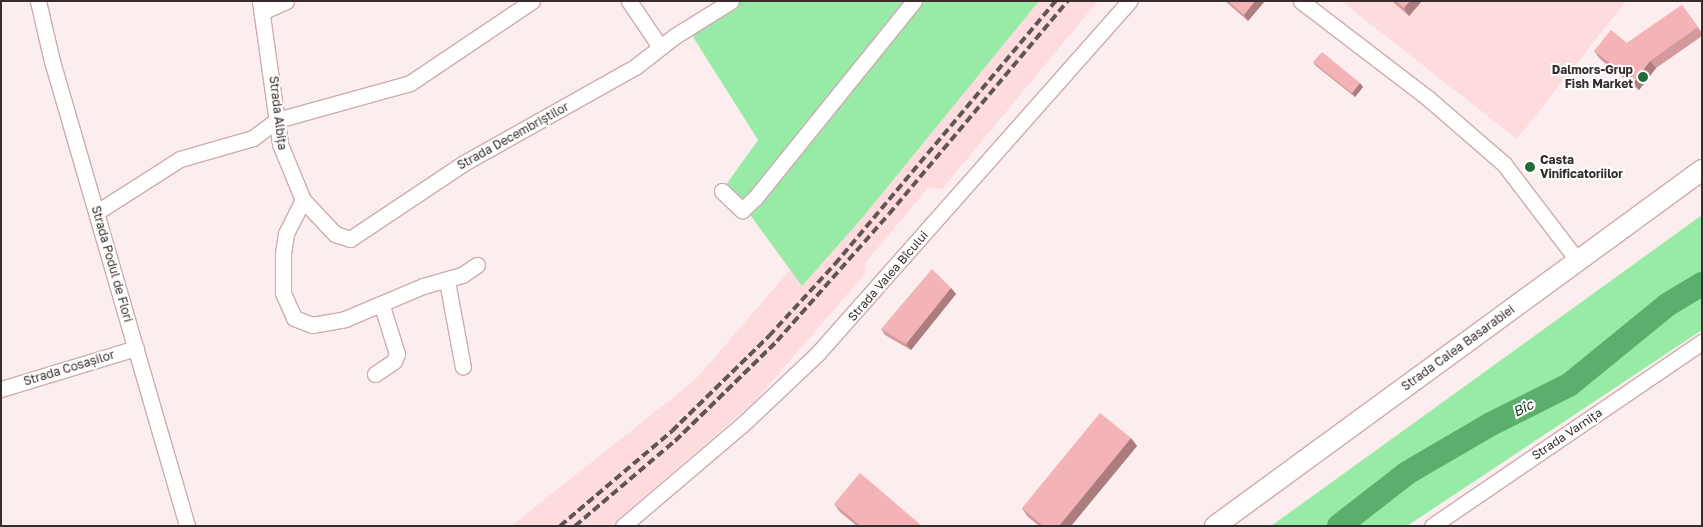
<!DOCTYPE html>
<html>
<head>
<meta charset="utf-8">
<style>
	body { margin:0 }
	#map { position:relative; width:1703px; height:527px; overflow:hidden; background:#fceeee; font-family:"Golos Text",sans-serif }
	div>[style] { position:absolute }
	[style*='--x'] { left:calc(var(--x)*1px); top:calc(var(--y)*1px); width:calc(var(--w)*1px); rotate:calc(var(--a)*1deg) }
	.built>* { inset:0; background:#fedcdd }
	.green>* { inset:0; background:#98eba6 }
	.river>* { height:24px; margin:-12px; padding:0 12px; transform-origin:12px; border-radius:12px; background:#5baf6d }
	.roads { filter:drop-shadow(1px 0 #cdadae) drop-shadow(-1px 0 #cdadae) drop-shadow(0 1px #cdadae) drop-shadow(0 -1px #cdadae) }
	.minor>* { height:15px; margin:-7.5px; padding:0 7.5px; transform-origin:7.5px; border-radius:7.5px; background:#fff }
	.major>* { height:20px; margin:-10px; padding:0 10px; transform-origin:10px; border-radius:10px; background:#fff }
	.rail>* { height:4px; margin-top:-2px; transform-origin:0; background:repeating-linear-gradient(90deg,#615454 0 8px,transparent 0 12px) }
	.wall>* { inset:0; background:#d29a9d }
	.shaded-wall>* { inset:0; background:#ab7d7f }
	.building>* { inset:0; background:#f4b3b6 }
	.dots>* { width:14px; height:14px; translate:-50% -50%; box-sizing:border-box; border:2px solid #fff; border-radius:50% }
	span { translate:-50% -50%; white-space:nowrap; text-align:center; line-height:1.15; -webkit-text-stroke:4px #fff; paint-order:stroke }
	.poi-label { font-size:12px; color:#392c2c; font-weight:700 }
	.right { translate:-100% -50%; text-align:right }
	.left { translate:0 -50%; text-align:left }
	.street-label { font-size:12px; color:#392c2c }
	.water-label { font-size:14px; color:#17391e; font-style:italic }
	.frame { position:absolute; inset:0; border:2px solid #392c2c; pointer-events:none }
</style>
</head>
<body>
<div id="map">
	<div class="built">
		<div style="clip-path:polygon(1022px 1px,1098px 1px,942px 189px,928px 188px,865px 263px,865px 274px,754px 402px,610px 526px,511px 526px,694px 381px)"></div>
		<div style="clip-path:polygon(1341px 1px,1626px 1px,1517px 139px)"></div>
	</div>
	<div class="green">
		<div style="clip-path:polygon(738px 1px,912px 1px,744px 203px,723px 189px,758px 140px,688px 29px)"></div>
		<div style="clip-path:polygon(920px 1px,1039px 1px,863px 217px,802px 286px,748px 212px)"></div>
		<div style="clip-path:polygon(1702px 215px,1702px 330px,1407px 526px,1271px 526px)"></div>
	</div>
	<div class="river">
		<div style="--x:1339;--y:526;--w:86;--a:-37.9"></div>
		<div style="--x:1407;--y:473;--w:97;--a:-30.3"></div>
		<div style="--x:1491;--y:424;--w:87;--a:-26.6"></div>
		<div style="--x:1569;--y:385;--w:127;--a:-39.2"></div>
		<div style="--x:1667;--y:305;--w:41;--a:-31"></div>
	</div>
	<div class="roads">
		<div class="minor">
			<div style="--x:38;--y:1;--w:62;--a:76.9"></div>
			<div style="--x:52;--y:61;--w:484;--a:73.8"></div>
			<div style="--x:260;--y:1;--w:144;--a:82"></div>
			<div style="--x:280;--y:144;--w:61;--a:67.7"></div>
			<div style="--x:303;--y:200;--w:38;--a:117"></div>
			<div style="--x:286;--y:234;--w:20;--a:99"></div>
			<div style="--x:283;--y:254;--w:39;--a:90"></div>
			<div style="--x:283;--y:293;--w:27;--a:66"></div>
			<div style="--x:294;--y:318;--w:19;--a:21"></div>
			<div style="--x:312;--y:325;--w:34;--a:-10"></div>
			<div style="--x:345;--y:319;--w:85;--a:-22.9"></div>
			<div style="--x:423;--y:286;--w:41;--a:-15.8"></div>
			<div style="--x:462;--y:275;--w:18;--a:-34"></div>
			<div style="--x:629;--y:1;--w:55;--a:56"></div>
			<div style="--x:1301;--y:1;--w:161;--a:37.4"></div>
			<div style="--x:1429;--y:99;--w:99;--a:40.9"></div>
			<div style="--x:1504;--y:164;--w:122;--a:52.7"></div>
			<div style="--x:264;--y:11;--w:24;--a:-24"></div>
			<div style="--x:722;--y:191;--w:28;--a:44"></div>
			<div style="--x:742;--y:210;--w:18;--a:-43"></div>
			<div style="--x:755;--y:198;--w:253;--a:-51.1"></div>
			<div style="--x:303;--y:200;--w:47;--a:46.7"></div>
			<div style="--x:335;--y:234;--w:16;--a:18"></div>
			<div style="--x:350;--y:239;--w:137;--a:-33.7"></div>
			<div style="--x:464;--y:163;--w:196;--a:-29.3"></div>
			<div style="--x:635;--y:67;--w:51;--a:-37.8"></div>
			<div style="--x:675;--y:36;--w:66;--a:-32"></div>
			<div style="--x:97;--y:212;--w:98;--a:-32.6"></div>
			<div style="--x:180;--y:159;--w:76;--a:-16"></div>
			<div style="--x:253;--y:138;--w:30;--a:-37"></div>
			<div style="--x:277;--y:120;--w:138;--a:-15.5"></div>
			<div style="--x:410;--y:83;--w:147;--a:-33.9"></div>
			<div style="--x:447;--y:281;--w:87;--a:79.5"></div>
			<div style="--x:375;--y:374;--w:23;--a:-34"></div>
			<div style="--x:394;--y:361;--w:8;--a:-67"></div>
			<div style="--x:397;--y:354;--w:50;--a:-107.4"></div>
			<div style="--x:1;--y:389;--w:141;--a:-16.9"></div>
			<div style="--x:623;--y:526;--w:157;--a:-40.4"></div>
			<div style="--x:743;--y:424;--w:103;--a:-43.4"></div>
			<div style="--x:818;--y:353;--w:470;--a:-48.5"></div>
			<div style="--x:1432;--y:526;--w:327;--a:-34.3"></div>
		</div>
		<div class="major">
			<div style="--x:1215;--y:526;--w:603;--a:-36.17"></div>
		</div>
	</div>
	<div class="rail">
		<div style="--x:560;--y:526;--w:147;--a:-40.3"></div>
		<div style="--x:672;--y:431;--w:136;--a:-44.4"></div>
		<div style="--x:769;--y:336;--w:98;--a:-47.5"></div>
		<div style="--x:835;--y:264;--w:344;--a:-50"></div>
		<div style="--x:575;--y:526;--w:131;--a:-40.4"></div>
		<div style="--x:675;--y:441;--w:143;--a:-44.4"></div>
		<div style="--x:777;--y:341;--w:169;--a:-48.6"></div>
		<div style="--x:889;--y:214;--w:278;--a:-50"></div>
	</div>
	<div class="wall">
		<div style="clip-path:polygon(1225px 1px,1265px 1px,1248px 21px)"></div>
		<div style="clip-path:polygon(1392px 1px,1422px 1px,1409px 16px)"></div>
		<div style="clip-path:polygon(1682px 5px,1702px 33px,1702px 36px,1656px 68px,1639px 90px,1600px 59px,1594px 51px,1627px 43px)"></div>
		<div style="clip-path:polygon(1313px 62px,1363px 87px,1355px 97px,1316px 66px)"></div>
		<div style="clip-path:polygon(951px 288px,956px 294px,911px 350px,885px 335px,881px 329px)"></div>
		<div style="clip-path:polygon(1131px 438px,1137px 446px,1071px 526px,1039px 526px,1027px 516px,1022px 508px)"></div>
		<div style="clip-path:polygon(834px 504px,922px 526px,857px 526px,840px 512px)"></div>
	</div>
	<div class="shaded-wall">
		<div style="clip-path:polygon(1255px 1px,1265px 1px,1248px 21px,1244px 15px)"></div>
		<div style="clip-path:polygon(1410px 1px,1422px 1px,1409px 16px,1404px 8px)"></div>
		<div style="clip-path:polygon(1650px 61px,1656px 68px,1639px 90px,1634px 82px)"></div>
		<div style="clip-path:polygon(1360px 83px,1363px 87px,1355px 97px,1352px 93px)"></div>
		<div style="clip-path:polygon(951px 288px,956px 294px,911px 350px,906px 344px)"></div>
		<div style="clip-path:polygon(1131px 438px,1137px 446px,1071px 526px,1059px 526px)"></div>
	</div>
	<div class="building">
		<div style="clip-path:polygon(1228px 1px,1255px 1px,1244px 15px)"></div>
		<div style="clip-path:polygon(1396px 1px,1410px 1px,1404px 8px)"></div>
		<div style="clip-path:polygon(1682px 5px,1698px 27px,1650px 61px,1634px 82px,1594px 51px,1611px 30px,1627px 43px)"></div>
		<div style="clip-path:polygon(1322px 52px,1360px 83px,1352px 93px,1313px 62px)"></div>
		<div style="clip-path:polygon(932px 269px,951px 288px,906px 344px,881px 329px)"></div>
		<div style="clip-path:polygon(1100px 413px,1131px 438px,1059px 526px,1043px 526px,1022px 508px)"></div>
		<div style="clip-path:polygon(860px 473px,922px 526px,861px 526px,834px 504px)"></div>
	</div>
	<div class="dots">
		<div style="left:1643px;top:77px;background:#246a36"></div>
		<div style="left:1530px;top:167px;background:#246a36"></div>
	</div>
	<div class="poi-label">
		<span class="right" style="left:1633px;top:77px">Dalmors-Grup<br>Fish Market</span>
		<span class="left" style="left:1540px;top:167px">Casta<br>Vinificatoriilor</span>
	</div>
	<div class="street-label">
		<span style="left:278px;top:113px;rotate:83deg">Strada Albița</span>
		<span style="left:513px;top:136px;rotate:-29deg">Strada Decembriștilor</span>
		<span style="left:112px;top:264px;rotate:74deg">Strada Podul de Flori</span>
		<span style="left:888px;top:276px;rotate:-49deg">Strada Valea Bîcului</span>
		<span style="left:1458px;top:348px;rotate:-36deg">Strada Calea Basarabiei</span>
		<span style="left:69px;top:368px;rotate:-17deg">Strada Cosașilor</span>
		<span style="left:1567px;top:434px;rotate:-34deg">Strada Varnița</span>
	</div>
	<div class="water-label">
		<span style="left:1523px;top:408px;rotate:-27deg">Bîc</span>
	</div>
	<div class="frame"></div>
</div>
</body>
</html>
